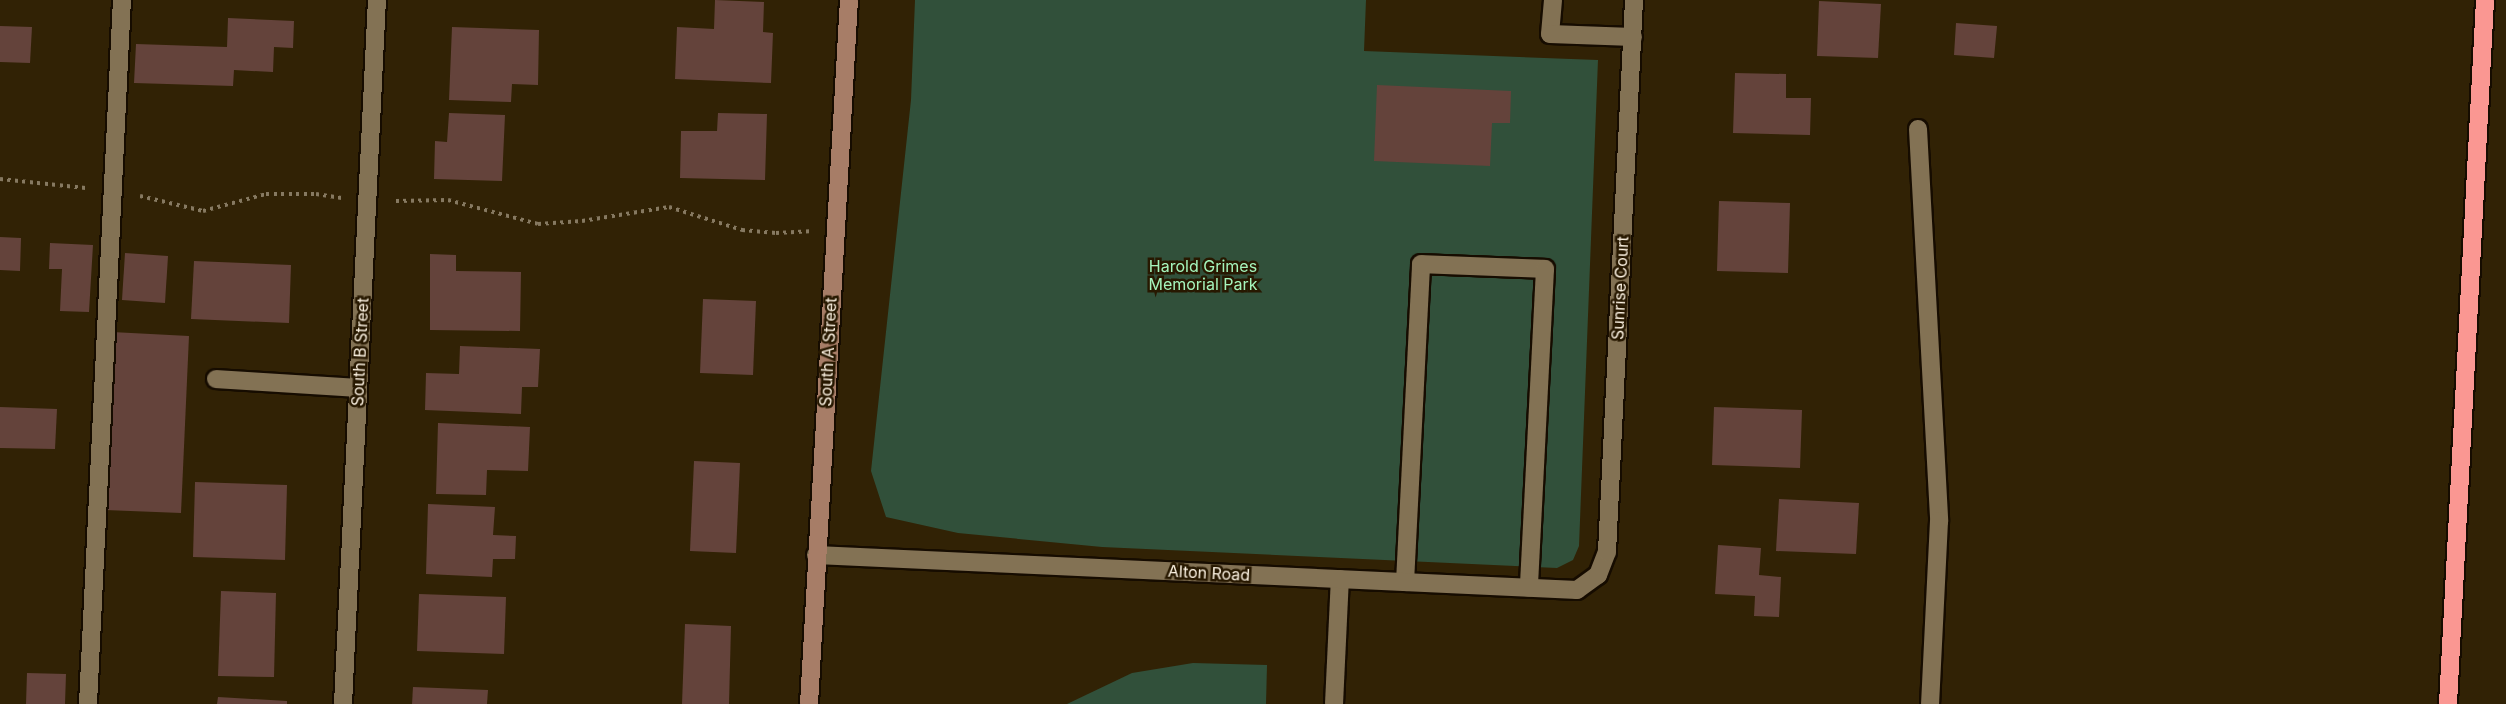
<!DOCTYPE html>
<html>
<head>
<meta charset="utf-8">
<style>
	body { margin:0 }
	#map { position:relative; width:2506px; height:704px; overflow:hidden; background:#312205; font-family:Inter,sans-serif }
	div>[style] { position:absolute }
	[style*='--x'] { left:calc(var(--x)*1px); top:calc(var(--y)*1px); width:calc(var(--w)*1px); rotate:calc(var(--a)*1deg) }
	.green>* { inset:0; background:#31503a }
	.building>* { inset:0; background:#64433b }
	.path>* { height:4px; margin-top:-2px; transform-origin:0; background:repeating-linear-gradient(90deg,#867961 0 3px,transparent 0 7.5px) }
	.roads { filter:drop-shadow(2px 0 #160c00) drop-shadow(-2px 0 #160c00) drop-shadow(0 2px #160c00) drop-shadow(0 -2px #160c00) }
	.lane>* { height:18px; margin:-9px; padding:0 9px; transform-origin:9px; border-radius:9px; background:#837254 }
	.street>* { height:18px; margin:-9px; padding:0 9px; transform-origin:9px; border-radius:9px; background:#837254 }
	.secondary>* { height:18px; margin:-9px; padding:0 9px; transform-origin:9px; border-radius:9px; background:#a77d67 }
	.highway>* { height:18px; margin:-9px; padding:0 9px; transform-origin:9px; border-radius:9px; background:#fa9792 }
	span { translate:-50% -50%; white-space:nowrap; text-align:center; line-height:1.15; -webkit-text-stroke:5px #271800; paint-order:stroke }
	.park-label { font-size:16px; color:#a5f5bc }
	.street-label { font-size:16px; color:#fdf3e3 }
</style>
</head>
<body>
<div id="map">
	<div class="green">
		<div style="clip-path:polygon(915px 0,1366px 0,1364px 51px,1598px 60px,1579px 546px,1573px 560px,1557px 568px,1102px 547px,958px 533px,886px 517px,871px 471px,911px 100px)"></div>
		<div style="clip-path:polygon(1193px 663px,1267px 665px,1266px 704px,1067px 704px,1132px 673px)"></div>
	</div>
	<div class="building">
		<div style="clip-path:polygon(715px 0,764px 2px,763px 32px,773px 33px,771px 83px,675px 79px,677px 27px,714px 29px)"></div>
		<div style="clip-path:polygon(1819px 1px,1881px 4px,1878px 58px,1817px 56px)"></div>
		<div style="clip-path:polygon(228px 18px,294px 21px,293px 48px,274px 47px,273px 72px,234px 70px,233px 86px,134px 83px,136px 44px,227px 47px)"></div>
		<div style="clip-path:polygon(1956px 23px,1997px 26px,1994px 58px,1954px 55px)"></div>
		<div style="clip-path:polygon(0 26px,32px 27px,30px 63px,0 62px)"></div>
		<div style="clip-path:polygon(452px 27px,539px 30px,538px 85px,512px 84px,511px 102px,449px 100px)"></div>
		<div style="clip-path:polygon(1735px 73px,1786px 74px,1786px 98px,1811px 98px,1810px 135px,1733px 133px)"></div>
		<div style="clip-path:polygon(1377px 85px,1511px 91px,1510px 123px,1492px 123px,1490px 166px,1374px 161px)"></div>
		<div style="clip-path:polygon(449px 113px,505px 115px,502px 181px,434px 179px,435px 141px,447px 142px)"></div>
		<div style="clip-path:polygon(718px 113px,767px 114px,765px 180px,680px 178px,681px 131px,717px 131px)"></div>
		<div style="clip-path:polygon(1719px 201px,1790px 203px,1788px 273px,1717px 271px)"></div>
		<div style="clip-path:polygon(0 237px,21px 238px,20px 271px,0 270px)"></div>
		<div style="clip-path:polygon(50px 243px,93px 245px,89px 312px,60px 311px,62px 269px,49px 269px)"></div>
		<div style="clip-path:polygon(125px 253px,168px 256px,165px 303px,122px 300px)"></div>
		<div style="clip-path:polygon(430px 254px,456px 255px,456px 271px,521px 272px,520px 331px,430px 330px)"></div>
		<div style="clip-path:polygon(194px 261px,291px 265px,289px 323px,191px 319px)"></div>
		<div style="clip-path:polygon(703px 299px,756px 301px,753px 375px,700px 373px)"></div>
		<div style="clip-path:polygon(112px 332px,189px 336px,181px 513px,105px 510px)"></div>
		<div style="clip-path:polygon(460px 346px,540px 349px,538px 387px,522px 387px,521px 414px,425px 410px,426px 373px,459px 374px)"></div>
		<div style="clip-path:polygon(0 407px,57px 409px,55px 449px,0 448px)"></div>
		<div style="clip-path:polygon(1714px 407px,1802px 410px,1800px 468px,1712px 465px)"></div>
		<div style="clip-path:polygon(438px 423px,530px 427px,528px 471px,487px 470px,486px 495px,436px 494px)"></div>
		<div style="clip-path:polygon(694px 461px,740px 463px,736px 553px,690px 551px)"></div>
		<div style="clip-path:polygon(195px 482px,287px 485px,285px 560px,193px 557px)"></div>
		<div style="clip-path:polygon(1779px 499px,1859px 503px,1856px 554px,1776px 551px)"></div>
		<div style="clip-path:polygon(428px 504px,495px 507px,493px 535px,516px 536px,515px 559px,493px 559px,492px 577px,426px 574px)"></div>
		<div style="clip-path:polygon(1718px 545px,1761px 548px,1759px 575px,1781px 577px,1779px 617px,1754px 616px,1755px 596px,1715px 594px)"></div>
		<div style="clip-path:polygon(221px 591px,276px 593px,274px 677px,218px 676px)"></div>
		<div style="clip-path:polygon(419px 594px,506px 597px,504px 654px,417px 651px)"></div>
		<div style="clip-path:polygon(685px 624px,731px 626px,729px 704px,682px 704px)"></div>
		<div style="clip-path:polygon(27px 673px,66px 674px,65px 704px,26px 704px)"></div>
		<div style="clip-path:polygon(413px 687px,488px 690px,487px 704px,412px 704px)"></div>
		<div style="clip-path:polygon(218px 697px,287px 701px,287px 704px,217px 704px)"></div>
	</div>
	<div class="path">
		<div style="--x:0;--y:179;--w:86;--a:6"></div>
		<div style="--x:140;--y:196;--w:65;--a:13.4"></div>
		<div style="--x:203;--y:211;--w:65;--a:-15.1"></div>
		<div style="--x:266;--y:194;--w:50;--a:0"></div>
		<div style="--x:316;--y:194;--w:26;--a:9"></div>
		<div style="--x:396;--y:201;--w:52;--a:-1.1"></div>
		<div style="--x:448;--y:200;--w:93;--a:14.9"></div>
		<div style="--x:538;--y:224;--w:44;--a:-3.9"></div>
		<div style="--x:582;--y:221;--w:88;--a:-9.1"></div>
		<div style="--x:669;--y:207;--w:77;--a:17.5"></div>
		<div style="--x:742;--y:230;--w:34;--a:5"></div>
		<div style="--x:776;--y:233;--w:34;--a:-3"></div>
	</div>
	<div class="roads">
		<div class="lane">
			<div style="--x:1553;--y:0;--w:34;--a:95"></div>
			<div style="--x:1550;--y:34;--w:83;--a:2.1"></div>
			<div style="--x:1918;--y:129;--w:393;--a:86.9"></div>
			<div style="--x:1939;--y:521;--w:183;--a:92.8"></div>
			<div style="--x:216;--y:379;--w:142;--a:3.6"></div>
			<div style="--x:1405;--y:582;--w:318;--a:-87.1"></div>
			<div style="--x:1421;--y:264;--w:124;--a:2.3"></div>
			<div style="--x:1545;--y:269;--w:319;--a:92.9"></div>
			<div style="--x:88;--y:704;--w:705;--a:-87.24"></div>
			<div style="--x:1334;--y:704;--w:125;--a:-87.3"></div>
		</div>
		<div class="street">
			<div style="--x:816;--y:555;--w:762;--a:2.63"></div>
			<div style="--x:1577;--y:590;--w:26;--a:-36"></div>
			<div style="--x:1598;--y:575;--w:25;--a:-69"></div>
			<div style="--x:1607;--y:552;--w:553;--a:-87.2"></div>
			<div style="--x:343;--y:704;--w:705;--a:-87.24"></div>
		</div>
		<div class="secondary">
			<div style="--x:809;--y:704;--w:705;--a:-86.75"></div>
		</div>
		<div class="highway">
			<div style="--x:2448;--y:704;--w:705;--a:-86.99"></div>
		</div>
	</div>
	<div class="park-label">
		<span style="left:1203px;top:275px">Harold Grimes<br>Memorial Park</span>
	</div>
	<div class="street-label">
		<span style="left:1620px;top:288px;rotate:-87deg">Sunrise Court</span>
		<span style="left:360px;top:352px;rotate:-87deg">South B Street</span>
		<span style="left:828px;top:352px;rotate:-87deg">South A Street</span>
		<span style="left:1209px;top:573px;rotate:3deg">Alton Road</span>
	</div>
</div>
</body>
</html>
